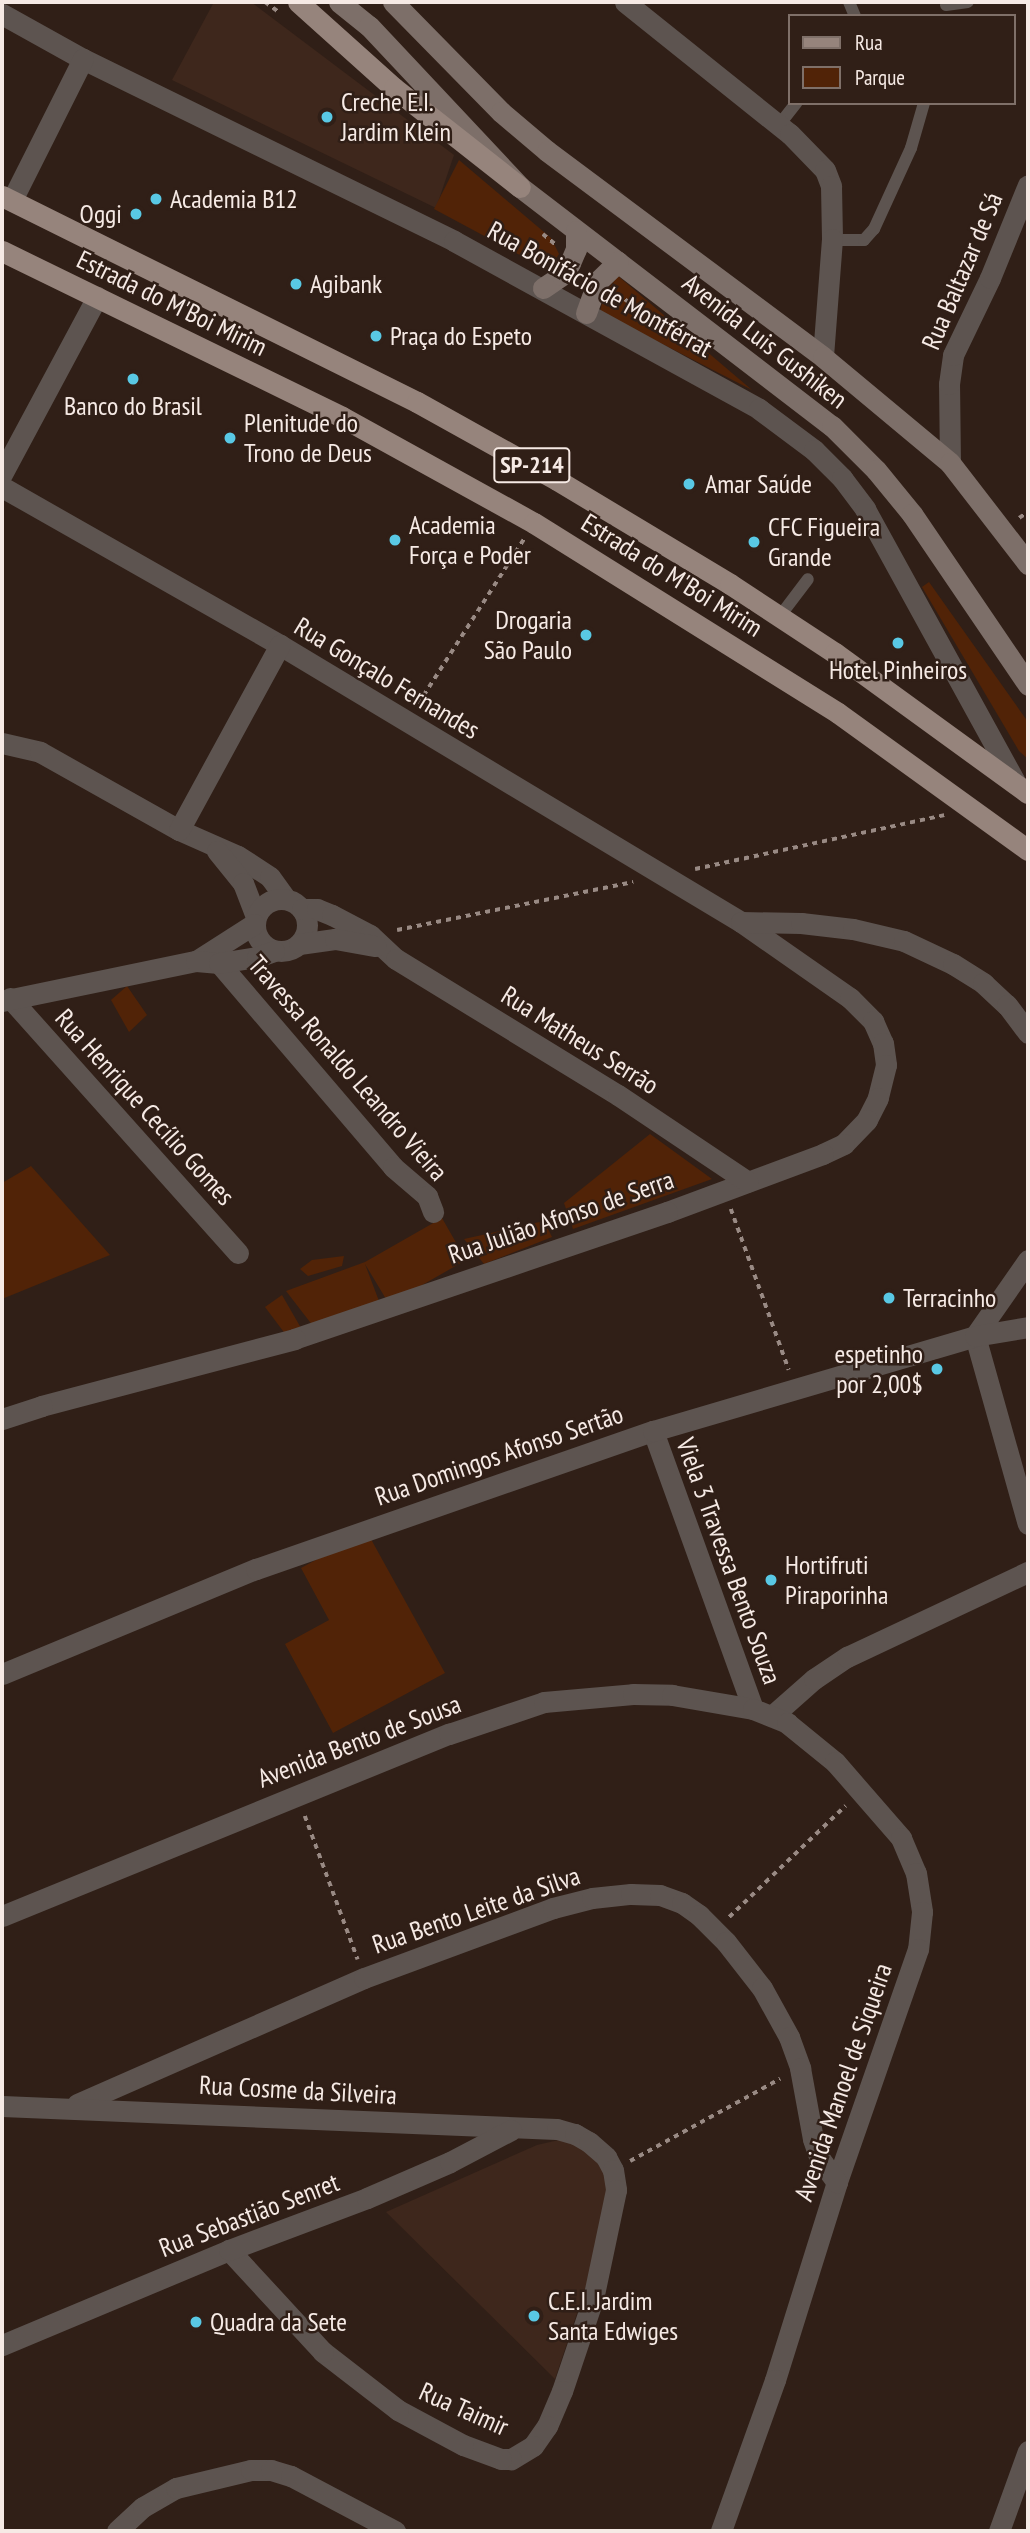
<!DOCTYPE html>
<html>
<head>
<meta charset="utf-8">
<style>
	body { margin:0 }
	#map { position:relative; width:1030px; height:2533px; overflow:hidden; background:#301f17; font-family:"PT Sans Narrow",sans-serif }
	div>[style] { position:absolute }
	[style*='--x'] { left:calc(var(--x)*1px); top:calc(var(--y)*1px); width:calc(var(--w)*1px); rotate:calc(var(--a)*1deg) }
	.built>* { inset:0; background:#3e271c }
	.green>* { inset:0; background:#512307 }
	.path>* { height:3.5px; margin-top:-1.75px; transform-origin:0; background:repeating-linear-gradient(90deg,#998a84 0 5px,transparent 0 10px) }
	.lane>* { height:12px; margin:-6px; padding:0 6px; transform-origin:6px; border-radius:6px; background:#5d5450 }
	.street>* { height:21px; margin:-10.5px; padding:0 10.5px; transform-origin:10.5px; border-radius:10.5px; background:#5d5450 }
	.street>.ring { margin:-10.5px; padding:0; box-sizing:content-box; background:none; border:21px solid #5d5450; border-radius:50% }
	.secondary>* { height:21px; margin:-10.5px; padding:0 10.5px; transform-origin:10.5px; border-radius:10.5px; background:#7d6f69 }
	.primary>* { height:21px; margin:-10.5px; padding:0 10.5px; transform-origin:10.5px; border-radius:10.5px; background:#96847c }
	.dots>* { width:19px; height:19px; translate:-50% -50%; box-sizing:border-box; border:4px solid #301f17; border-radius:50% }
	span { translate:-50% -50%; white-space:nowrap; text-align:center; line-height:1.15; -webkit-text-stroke:5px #301f17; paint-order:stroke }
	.shield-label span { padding:2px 5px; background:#301f17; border:2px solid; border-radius:5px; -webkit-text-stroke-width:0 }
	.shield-label { font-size:24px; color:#f6eae5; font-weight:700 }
	.poi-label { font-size:26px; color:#f6eae5 }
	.left { translate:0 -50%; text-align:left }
	.right { translate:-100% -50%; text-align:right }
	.street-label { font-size:26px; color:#f6eae5 }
	.frame { position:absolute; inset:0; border:4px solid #f6eae5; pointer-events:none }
	.legend { position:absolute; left:788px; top:14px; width:228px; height:91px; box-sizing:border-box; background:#301f17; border:2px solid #7f7069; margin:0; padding:9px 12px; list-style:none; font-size:21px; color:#f6eae5 }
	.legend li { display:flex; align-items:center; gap:14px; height:35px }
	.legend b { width:35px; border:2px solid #7f7069 }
</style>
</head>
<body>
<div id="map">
	<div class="built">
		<div style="clip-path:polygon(214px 2px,251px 2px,454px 155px,436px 208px,172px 80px)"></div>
		<div style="clip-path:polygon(559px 2140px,583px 2146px,611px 2173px,597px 2253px,555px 2379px,386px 2212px,537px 2145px)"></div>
	</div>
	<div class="green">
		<div style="clip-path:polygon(459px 160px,551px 238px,559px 254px,551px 266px,531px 261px,434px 209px)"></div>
		<div style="clip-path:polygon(618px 276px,752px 390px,600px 312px,604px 294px)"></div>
		<div style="clip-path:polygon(929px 582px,1028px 722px,1028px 759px,1019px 751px,922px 587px)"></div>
		<div style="clip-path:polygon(127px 986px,147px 1015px,129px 1032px,111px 1000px)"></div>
		<div style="clip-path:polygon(650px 1134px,712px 1179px,573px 1229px,564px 1203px)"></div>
		<div style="clip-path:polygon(31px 1166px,110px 1255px,2px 1299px,2px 1183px)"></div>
		<div style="clip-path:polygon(442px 1218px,466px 1260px,389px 1304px,365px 1264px,379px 1301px,313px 1326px,286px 1291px,365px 1262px)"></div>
		<div style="clip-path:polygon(544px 1221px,552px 1237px,484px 1264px,464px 1239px)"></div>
		<div style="clip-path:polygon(344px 1256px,342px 1266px,308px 1276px,300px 1269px,312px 1260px)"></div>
		<div style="clip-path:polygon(282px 1295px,301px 1328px,286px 1335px,265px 1307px)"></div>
		<div style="clip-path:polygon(367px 1532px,445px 1673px,333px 1733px,285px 1644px,329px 1620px,301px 1568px)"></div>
	</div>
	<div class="path">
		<div style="--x:265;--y:2;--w:19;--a:36"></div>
		<div style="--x:543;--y:234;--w:17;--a:40"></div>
		<div style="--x:617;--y:294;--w:51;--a:34.6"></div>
		<div style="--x:1019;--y:518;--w:11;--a:-34"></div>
		<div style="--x:418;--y:704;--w:196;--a:-57.3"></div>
		<div style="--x:695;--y:869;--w:255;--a:-12.2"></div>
		<div style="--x:397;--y:930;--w:241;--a:-11.5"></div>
		<div style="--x:731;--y:1209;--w:171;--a:70.2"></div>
		<div style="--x:305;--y:1816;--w:153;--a:69.8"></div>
		<div style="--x:729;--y:1917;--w:161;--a:-43.7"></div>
		<div style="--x:630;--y:2161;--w:171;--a:-28.7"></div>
	</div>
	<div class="lane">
		<div style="--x:849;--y:2;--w:15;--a:67"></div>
		<div style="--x:946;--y:5;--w:22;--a:-8"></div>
		<div style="--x:779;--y:125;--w:28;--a:-52"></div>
		<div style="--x:831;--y:240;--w:33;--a:0"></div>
		<div style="--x:864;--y:240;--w:15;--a:-48"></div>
		<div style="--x:874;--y:229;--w:89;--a:-65.4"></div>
		<div style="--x:911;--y:148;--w:47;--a:-73.9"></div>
		<div style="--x:780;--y:616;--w:46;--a:-52.9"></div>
	</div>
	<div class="street">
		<div style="--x:625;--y:2;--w:211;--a:38.7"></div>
		<div style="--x:790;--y:134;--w:50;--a:45.8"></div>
		<div style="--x:825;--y:170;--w:17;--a:69"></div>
		<div style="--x:831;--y:186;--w:53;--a:88.9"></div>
		<div style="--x:832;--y:239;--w:118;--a:94.4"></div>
		<div style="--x:2;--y:14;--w:93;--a:29.1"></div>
		<div style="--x:83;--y:59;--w:413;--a:26.1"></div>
		<div style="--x:454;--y:241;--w:348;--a:28.8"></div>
		<div style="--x:759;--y:409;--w:69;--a:36.7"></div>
		<div style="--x:814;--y:450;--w:40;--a:45"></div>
		<div style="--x:842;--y:478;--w:39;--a:53"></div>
		<div style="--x:865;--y:509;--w:314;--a:61.2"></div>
		<div style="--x:12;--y:200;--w:158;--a:-63.3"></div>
		<div style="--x:950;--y:463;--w:79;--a:-90.7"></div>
		<div style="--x:949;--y:384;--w:29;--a:-82"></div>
		<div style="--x:953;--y:355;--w:85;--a:-64.3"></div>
		<div style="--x:990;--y:278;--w:100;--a:-67.8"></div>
		<div style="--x:2;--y:474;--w:201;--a:-61.8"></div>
		<div style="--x:2;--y:487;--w:320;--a:29.6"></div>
		<div style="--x:280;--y:645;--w:538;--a:31"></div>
		<div style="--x:741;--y:922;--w:133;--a:34.9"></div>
		<div style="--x:850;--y:998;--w:33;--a:45"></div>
		<div style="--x:873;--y:1021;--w:24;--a:66"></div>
		<div style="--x:883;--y:1043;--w:22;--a:82"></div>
		<div style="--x:886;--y:1065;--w:34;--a:104"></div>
		<div style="--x:878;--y:1098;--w:25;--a:117"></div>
		<div style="--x:867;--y:1120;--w:33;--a:134"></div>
		<div style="--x:844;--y:1144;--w:23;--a:155"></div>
		<div style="--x:823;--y:1154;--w:166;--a:159.6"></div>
		<div style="--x:667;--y:1212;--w:393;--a:161.2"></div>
		<div style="--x:295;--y:1339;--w:262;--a:165.2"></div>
		<div style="--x:42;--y:1406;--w:42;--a:162"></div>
		<div style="--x:2;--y:743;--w:39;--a:13"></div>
		<div style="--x:40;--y:752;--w:159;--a:29.3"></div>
		<div style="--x:179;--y:830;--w:64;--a:23.8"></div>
		<div style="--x:238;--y:856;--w:38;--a:33"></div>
		<div style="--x:270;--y:877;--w:27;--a:54"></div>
		<div style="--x:179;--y:830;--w:211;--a:-61.4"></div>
		<div style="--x:217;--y:851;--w:41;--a:50.9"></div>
		<div style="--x:243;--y:883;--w:36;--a:69"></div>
		<div class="ring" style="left:255px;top:899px;width:31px;height:31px"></div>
		<div style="--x:302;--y:909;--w:15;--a:0"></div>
		<div style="--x:317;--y:909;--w:16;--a:22"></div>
		<div style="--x:332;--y:915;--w:43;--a:27.8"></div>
		<div style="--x:370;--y:935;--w:35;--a:43"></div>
		<div style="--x:396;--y:959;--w:260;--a:31.5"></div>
		<div style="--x:618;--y:1095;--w:156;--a:33.8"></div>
		<div style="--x:741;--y:922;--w:60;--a:1"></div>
		<div style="--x:801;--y:923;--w:52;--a:6.6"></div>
		<div style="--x:853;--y:929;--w:52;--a:13.2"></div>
		<div style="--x:904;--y:941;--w:54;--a:25.1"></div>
		<div style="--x:953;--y:964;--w:36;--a:32"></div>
		<div style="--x:983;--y:983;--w:33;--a:43"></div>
		<div style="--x:1007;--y:1005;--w:35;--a:53"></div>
		<div style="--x:299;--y:944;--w:36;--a:-8"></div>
		<div style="--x:335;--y:939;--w:41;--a:9.9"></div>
		<div style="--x:196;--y:961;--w:69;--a:-32.5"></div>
		<div style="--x:219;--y:963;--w:268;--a:49.5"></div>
		<div style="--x:393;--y:1167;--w:45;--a:40.5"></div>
		<div style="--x:427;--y:1196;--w:17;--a:69"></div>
		<div style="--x:10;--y:998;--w:342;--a:48.2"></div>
		<div style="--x:2;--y:1001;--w:198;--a:-11.7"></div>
		<div style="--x:196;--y:961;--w:23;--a:5"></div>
		<div style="--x:219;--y:963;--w:38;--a:-9"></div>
		<div style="--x:257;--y:957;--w:18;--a:-19"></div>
		<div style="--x:975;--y:1336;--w:195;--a:74.3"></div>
		<div style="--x:975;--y:1336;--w:93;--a:-55.1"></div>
		<div style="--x:653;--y:1431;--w:295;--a:70.2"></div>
		<div style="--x:2;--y:1674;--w:275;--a:-22.5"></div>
		<div style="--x:256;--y:1569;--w:420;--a:-19.2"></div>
		<div style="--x:653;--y:1431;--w:336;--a:-16.4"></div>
		<div style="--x:975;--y:1336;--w:54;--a:-9.6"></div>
		<div style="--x:772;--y:1716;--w:56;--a:-41.4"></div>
		<div style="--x:814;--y:1679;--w:40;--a:-34"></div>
		<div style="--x:847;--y:1657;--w:200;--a:-25.2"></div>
		<div style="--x:2;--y:1916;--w:483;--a:-22.2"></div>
		<div style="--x:449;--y:1734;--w:100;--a:-18.6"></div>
		<div style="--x:544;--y:1702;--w:89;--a:-5.1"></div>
		<div style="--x:633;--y:1694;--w:39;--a:1"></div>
		<div style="--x:672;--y:1695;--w:82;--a:9.8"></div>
		<div style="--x:753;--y:1709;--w:37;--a:22"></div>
		<div style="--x:787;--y:1723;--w:62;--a:39.1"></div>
		<div style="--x:835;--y:1762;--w:101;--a:49"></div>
		<div style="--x:901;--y:1838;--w:38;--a:67"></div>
		<div style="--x:916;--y:1873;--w:39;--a:81"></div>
		<div style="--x:922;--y:1912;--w:37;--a:96"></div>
		<div style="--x:918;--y:1949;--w:247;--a:109.2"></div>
		<div style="--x:837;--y:2182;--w:207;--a:107.4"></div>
		<div style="--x:775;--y:2380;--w:160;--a:109.7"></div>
		<div style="--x:77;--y:2104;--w:313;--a:-23.7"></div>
		<div style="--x:364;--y:1978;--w:202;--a:-20.3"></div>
		<div style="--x:553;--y:1908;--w:40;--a:-14.4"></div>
		<div style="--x:592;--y:1898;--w:39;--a:-6"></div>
		<div style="--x:631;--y:1894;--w:29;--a:2"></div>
		<div style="--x:660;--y:1895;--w:23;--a:20"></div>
		<div style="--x:682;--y:1903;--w:21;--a:35"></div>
		<div style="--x:699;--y:1915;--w:38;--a:45"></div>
		<div style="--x:726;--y:1942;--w:58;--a:52"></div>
		<div style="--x:762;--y:1988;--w:56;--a:61.1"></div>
		<div style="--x:789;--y:2037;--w:33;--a:70"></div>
		<div style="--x:800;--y:2068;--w:72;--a:79.6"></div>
		<div style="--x:813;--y:2139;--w:21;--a:71"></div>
		<div style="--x:820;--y:2159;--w:29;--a:54"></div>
		<div style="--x:2;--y:2106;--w:555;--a:2.37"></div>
		<div style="--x:557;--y:2129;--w:19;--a:16"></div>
		<div style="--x:575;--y:2134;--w:16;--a:30"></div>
		<div style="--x:589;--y:2142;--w:23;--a:41"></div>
		<div style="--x:606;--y:2157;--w:15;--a:62"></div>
		<div style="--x:613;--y:2170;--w:20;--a:81"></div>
		<div style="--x:616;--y:2190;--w:111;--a:101.9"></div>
		<div style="--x:593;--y:2299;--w:97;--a:108.6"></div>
		<div style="--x:562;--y:2391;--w:38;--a:113"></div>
		<div style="--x:547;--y:2426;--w:24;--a:125"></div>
		<div style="--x:533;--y:2446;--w:26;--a:149"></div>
		<div style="--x:511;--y:2459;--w:10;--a:180"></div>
		<div style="--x:501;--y:2459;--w:40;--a:-159.8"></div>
		<div style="--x:463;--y:2445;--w:74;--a:-151.7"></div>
		<div style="--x:398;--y:2410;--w:95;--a:-142.3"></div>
		<div style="--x:323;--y:2352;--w:139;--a:-132.7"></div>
		<div style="--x:2;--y:2345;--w:246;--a:-22.7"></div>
		<div style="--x:229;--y:2250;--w:147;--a:-20.6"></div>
		<div style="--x:367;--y:2198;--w:90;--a:-23.4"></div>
		<div style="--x:450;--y:2162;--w:69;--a:-27.7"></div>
		<div style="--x:117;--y:2531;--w:35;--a:-43"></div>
		<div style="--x:143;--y:2507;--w:38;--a:-30"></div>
		<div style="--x:176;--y:2488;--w:77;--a:-13.5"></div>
		<div style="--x:251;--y:2470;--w:20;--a:0"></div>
		<div style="--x:271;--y:2470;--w:21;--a:17"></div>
		<div style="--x:291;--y:2476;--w:118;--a:27.9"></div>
		<div style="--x:999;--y:2531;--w:85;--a:-70.1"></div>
	</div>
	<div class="secondary">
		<div style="--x:339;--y:2;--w:38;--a:39"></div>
		<div style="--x:369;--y:26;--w:221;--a:46.8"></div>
		<div style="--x:520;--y:187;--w:393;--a:37.5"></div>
		<div style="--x:832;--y:426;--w:62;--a:45"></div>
		<div style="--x:876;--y:470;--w:57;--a:50.7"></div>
		<div style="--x:912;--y:514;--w:207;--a:55.8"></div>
		<div style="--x:393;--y:2;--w:154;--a:45.5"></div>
		<div style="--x:501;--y:112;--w:60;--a:40.3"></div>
		<div style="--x:547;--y:151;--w:344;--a:36.7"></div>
		<div style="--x:823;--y:357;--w:165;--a:39.8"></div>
		<div style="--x:950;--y:463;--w:128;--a:52.3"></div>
		<div style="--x:543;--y:288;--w:23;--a:-34"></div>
		<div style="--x:562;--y:275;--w:14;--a:-56"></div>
		<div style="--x:570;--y:263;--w:15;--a:-67"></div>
		<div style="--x:576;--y:249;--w:18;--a:-90"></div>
		<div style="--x:586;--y:313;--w:33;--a:-70"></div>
		<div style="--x:597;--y:282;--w:29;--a:-44"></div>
	</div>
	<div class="primary">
		<div style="--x:298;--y:2;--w:129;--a:41.9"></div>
		<div style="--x:394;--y:88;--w:160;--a:38.2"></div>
		<div style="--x:2;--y:196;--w:463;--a:26.4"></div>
		<div style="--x:417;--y:402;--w:160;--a:29.1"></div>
		<div style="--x:557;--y:480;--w:202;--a:31"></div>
		<div style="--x:730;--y:584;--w:126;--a:33.3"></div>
		<div style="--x:835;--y:653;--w:238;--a:36"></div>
		<div style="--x:2;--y:251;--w:378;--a:26"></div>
		<div style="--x:342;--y:417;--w:219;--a:28.9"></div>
		<div style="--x:534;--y:523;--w:358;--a:32"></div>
		<div style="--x:838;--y:713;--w:234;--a:35.8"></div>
	</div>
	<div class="dots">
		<div style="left:327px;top:117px;background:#59c8e4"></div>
		<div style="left:156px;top:199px;background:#59c8e4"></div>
		<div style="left:136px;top:214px;background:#59c8e4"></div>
		<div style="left:296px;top:284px;background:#59c8e4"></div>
		<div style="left:376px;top:336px;background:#59c8e4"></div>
		<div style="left:133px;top:379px;background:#59c8e4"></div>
		<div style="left:230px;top:438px;background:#59c8e4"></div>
		<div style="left:689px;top:484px;background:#59c8e4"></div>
		<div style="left:395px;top:540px;background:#59c8e4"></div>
		<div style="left:754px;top:542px;background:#59c8e4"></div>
		<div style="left:586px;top:635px;background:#59c8e4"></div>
		<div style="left:898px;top:643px;background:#59c8e4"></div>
		<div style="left:889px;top:1298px;background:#59c8e4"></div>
		<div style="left:937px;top:1369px;background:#59c8e4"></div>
		<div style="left:771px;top:1580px;background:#59c8e4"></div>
		<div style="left:534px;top:2316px;background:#59c8e4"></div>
		<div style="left:196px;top:2322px;background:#59c8e4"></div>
	</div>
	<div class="shield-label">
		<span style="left:532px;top:465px">SP-214</span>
	</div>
	<div class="poi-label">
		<span class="left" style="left:341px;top:117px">Creche E.I.<br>Jardim Klein</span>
		<span class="left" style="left:170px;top:199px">Academia B12</span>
		<span class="right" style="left:122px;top:214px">Oggi</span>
		<span class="left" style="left:310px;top:284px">Agibank</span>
		<span class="left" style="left:390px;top:336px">Praça do Espeto</span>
		<span style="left:133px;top:406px">Banco do Brasil</span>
		<span class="left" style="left:244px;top:438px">Plenitude do<br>Trono de Deus</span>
		<span class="left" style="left:705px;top:484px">Amar Saúde</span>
		<span class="left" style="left:409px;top:540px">Academia<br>Força e Poder</span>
		<span class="left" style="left:768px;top:542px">CFC Figueira<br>Grande</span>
		<span class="right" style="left:572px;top:635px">Drogaria<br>São Paulo</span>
		<span style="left:898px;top:670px">Hotel Pinheiros</span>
		<span class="left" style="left:903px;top:1298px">Terracinho</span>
		<span class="right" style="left:923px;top:1369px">espetinho<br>por 2,00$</span>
		<span class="left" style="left:785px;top:1580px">Hortifruti<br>Piraporinha</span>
		<span class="left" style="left:548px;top:2316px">C.E.I. Jardim<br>Santa Edwiges</span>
		<span class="left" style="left:210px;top:2322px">Quadra da Sete</span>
	</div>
	<div class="street-label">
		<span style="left:962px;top:271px;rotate:-67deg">Rua Baltazar de Sá</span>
		<span style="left:600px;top:289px;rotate:29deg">Rua Bonifácio de Montférrat</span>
		<span style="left:172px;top:303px;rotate:26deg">Estrada do M'Boi Mirim</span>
		<span style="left:765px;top:341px;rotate:38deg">Avenida Luis Gushiken</span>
		<span style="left:672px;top:575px;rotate:32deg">Estrada do M'Boi Mirim</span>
		<span style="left:387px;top:678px;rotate:31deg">Rua Gonçalo Fernandes</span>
		<span style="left:580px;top:1040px;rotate:32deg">Rua Matheus Serrão</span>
		<span style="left:348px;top:1068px;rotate:49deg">Travessa Ronaldo Leandro Vieira</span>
		<span style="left:145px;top:1107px;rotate:48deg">Rua Henrique Cecílio Gomes</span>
		<span style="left:561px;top:1217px;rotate:-19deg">Rua Julião Afonso de Serra</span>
		<span style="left:499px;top:1455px;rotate:-19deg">Rua Domingos Afonso Sertão</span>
		<span style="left:729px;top:1561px;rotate:70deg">Viela 3 Travessa Bento Souza</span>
		<span style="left:359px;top:1741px;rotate:-21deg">Avenida Bento de Sousa</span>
		<span style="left:476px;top:1910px;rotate:-19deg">Rua Bento Leite da Silva</span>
		<span style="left:843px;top:2082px;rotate:-71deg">Avenida Manoel de Siqueira</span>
		<span style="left:298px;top:2090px;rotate:3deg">Rua Cosme da Silveira</span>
		<span style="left:249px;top:2215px;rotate:-21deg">Rua Sebastião Senret</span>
		<span style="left:464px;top:2409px;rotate:24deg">Rua Taimir</span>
	</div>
	<div class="frame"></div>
	<ul class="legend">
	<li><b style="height:9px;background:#96847c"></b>Rua</li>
	<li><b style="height:19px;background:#512307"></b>Parque</li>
	</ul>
</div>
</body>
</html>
